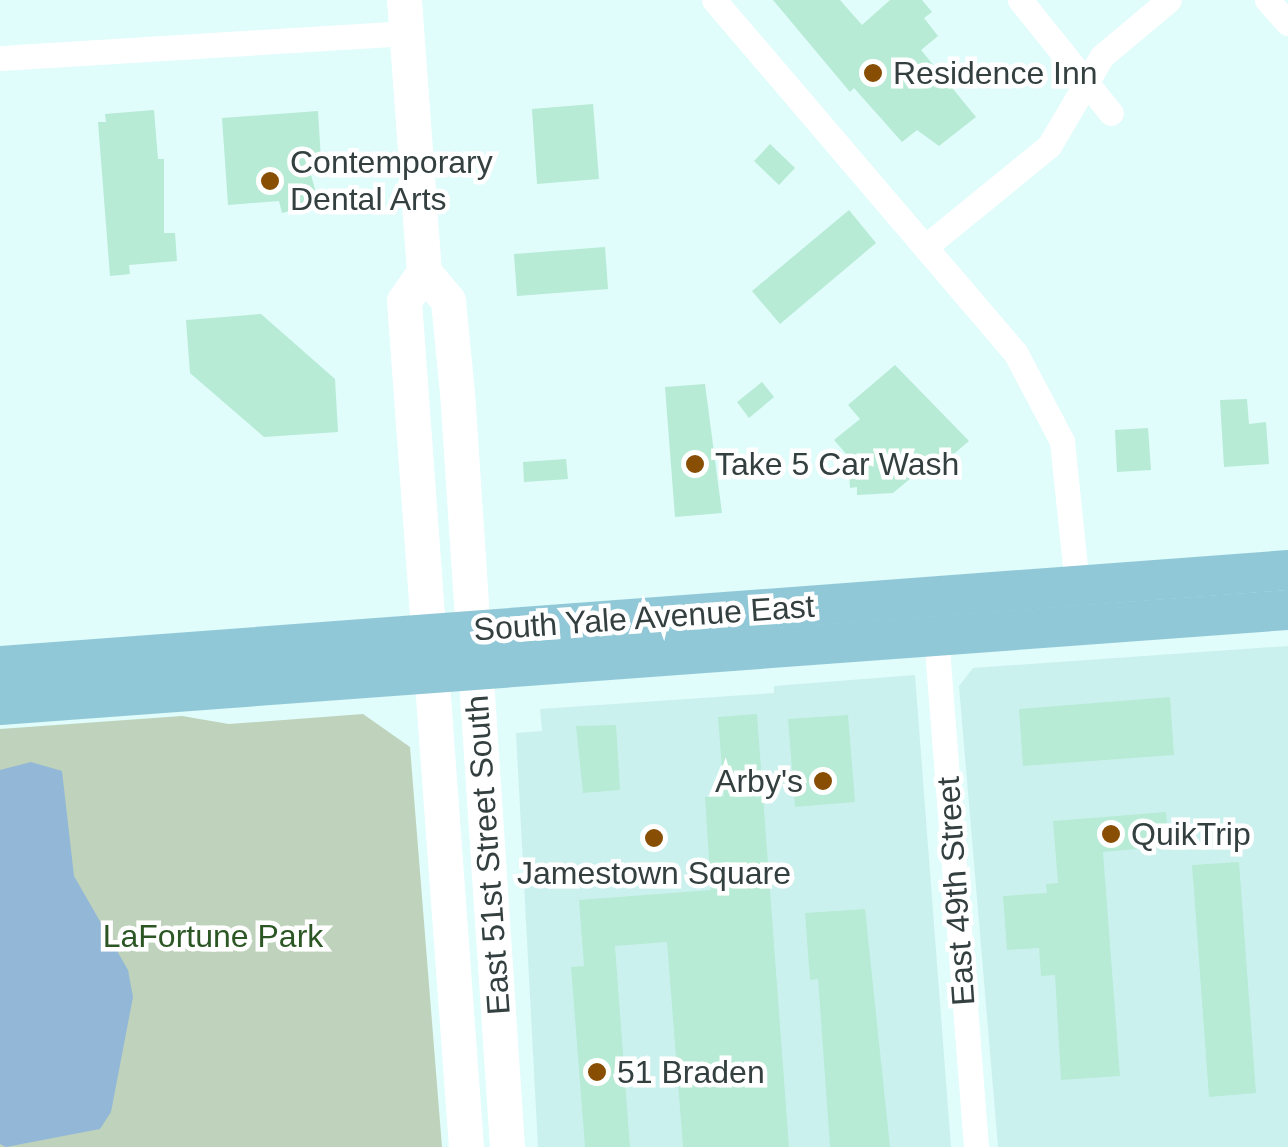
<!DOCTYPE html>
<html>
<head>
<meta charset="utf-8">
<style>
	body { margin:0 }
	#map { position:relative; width:1288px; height:1147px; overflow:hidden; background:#e0fcfb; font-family:Helvetica,sans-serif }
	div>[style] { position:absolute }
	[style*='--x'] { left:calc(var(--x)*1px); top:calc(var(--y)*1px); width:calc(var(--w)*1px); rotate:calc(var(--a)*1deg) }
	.built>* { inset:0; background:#cbf1ef }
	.green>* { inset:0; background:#bfd3bc }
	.water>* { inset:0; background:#92b7d7 }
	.building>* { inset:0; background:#b7ebd5 }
	.street>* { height:25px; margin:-12.5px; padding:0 12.5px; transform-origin:12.5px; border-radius:12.5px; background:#fff }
	.secondary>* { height:35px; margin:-17.5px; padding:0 17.5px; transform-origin:17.5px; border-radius:17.5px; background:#fff }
	.primary>* { height:40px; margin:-20px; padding:0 20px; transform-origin:20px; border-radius:20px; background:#91c8d7 }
	.dots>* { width:28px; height:28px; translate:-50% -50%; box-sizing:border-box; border:5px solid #fff; border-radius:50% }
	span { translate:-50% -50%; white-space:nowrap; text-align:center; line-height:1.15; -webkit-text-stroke:9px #fff; paint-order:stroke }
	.poi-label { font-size:32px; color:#343f3f }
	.left { translate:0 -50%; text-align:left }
	.right { translate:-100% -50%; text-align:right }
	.street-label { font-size:32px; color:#343f3f }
	.park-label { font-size:32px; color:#2c5725 }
</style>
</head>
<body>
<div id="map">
	<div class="built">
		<div style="clip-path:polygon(1288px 646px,1288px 1147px,998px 1147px,959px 686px,973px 668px)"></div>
		<div style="clip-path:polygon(915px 675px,951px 1147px,538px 1147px,516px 733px,542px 731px,540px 709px,774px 693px,774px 686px)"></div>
	</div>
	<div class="green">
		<div style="clip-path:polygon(363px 714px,410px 747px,442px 1147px,0 1147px,0 729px,182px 716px,229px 724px)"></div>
	</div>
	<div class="water">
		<div style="clip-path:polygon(31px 762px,62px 771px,74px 876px,128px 970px,133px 997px,111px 1112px,100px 1129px,6px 1147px,0 1144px,0 770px)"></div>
	</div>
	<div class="building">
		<div style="clip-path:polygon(773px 0,840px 0,862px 25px,890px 0,922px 0,932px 12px,924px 18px,938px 36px,921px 50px,976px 117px,939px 146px,917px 130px,902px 142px,854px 88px,850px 92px)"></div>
		<div style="clip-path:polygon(593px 104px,599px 179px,537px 184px,532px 109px)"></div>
		<div style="clip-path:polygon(154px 110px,158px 159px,164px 159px,164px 233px,175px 233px,177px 261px,129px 265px,130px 274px,110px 276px,98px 122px,106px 122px,105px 114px)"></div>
		<div style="clip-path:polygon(318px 111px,321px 160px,307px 161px,319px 203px,282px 213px,279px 201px,228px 205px,222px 118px)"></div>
		<div style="clip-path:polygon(770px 144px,795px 168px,779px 185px,754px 161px)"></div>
		<div style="clip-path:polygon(849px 210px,876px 243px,780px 324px,752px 291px)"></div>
		<div style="clip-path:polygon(605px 247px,608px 289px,517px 296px,514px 254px)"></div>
		<div style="clip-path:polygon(261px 314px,335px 379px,338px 432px,264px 437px,190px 373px,186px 320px)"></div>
		<div style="clip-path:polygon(895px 365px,969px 441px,929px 475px,923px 468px,893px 493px,857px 495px,857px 487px,850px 488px,848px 456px,834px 440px,860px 419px,848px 405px)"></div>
		<div style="clip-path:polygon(762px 382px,774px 397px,749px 418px,737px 402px)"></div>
		<div style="clip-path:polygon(705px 384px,722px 513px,675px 517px,665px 387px)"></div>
		<div style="clip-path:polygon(1247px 399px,1249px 424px,1266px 422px,1269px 464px,1224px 467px,1220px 400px)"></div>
		<div style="clip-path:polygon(1148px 428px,1151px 470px,1117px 472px,1115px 430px)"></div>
		<div style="clip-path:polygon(566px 459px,568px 479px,524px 482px,523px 462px)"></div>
		<div style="clip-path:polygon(1170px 697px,1174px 755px,1023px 766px,1019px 709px)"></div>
		<div style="clip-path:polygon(757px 714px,789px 1147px,683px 1147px,667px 942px,615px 946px,630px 1147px,585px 1147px,571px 967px,584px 966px,579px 900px,711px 890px,705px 797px,724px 796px,718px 717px)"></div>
		<div style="clip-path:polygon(848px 715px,855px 802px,795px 807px,788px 719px)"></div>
		<div style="clip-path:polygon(616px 725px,620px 790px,583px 793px,576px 726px)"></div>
		<div style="clip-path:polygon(1166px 812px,1169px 846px,1103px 852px,1120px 1076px,1061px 1080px,1055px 975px,1041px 976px,1039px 948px,1007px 950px,1003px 896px,1047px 893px,1046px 884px,1058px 883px,1053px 821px)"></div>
		<div style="clip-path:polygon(1239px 862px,1256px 1093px,1209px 1097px,1192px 865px)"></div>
		<div style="clip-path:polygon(865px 909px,890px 1147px,830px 1147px,818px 979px,810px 980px,805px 913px)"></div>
	</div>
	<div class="street">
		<div style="--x:714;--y:0;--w:463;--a:49.5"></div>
		<div style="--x:1015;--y:352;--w:101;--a:62.2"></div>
		<div style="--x:1062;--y:441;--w:146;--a:84.1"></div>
		<div style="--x:1020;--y:0;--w:145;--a:51.2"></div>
		<div style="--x:1267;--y:0;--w:31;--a:48"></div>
		<div style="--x:0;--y:58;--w:408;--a:-3.5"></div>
		<div style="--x:925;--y:247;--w:160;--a:-39.2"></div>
		<div style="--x:1049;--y:146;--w:104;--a:-59.5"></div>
		<div style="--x:1102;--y:56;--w:87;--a:-39.9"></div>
		<div style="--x:936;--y:636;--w:513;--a:85.52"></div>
	</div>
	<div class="secondary">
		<div style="--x:404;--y:0;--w:273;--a:85.8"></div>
		<div style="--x:424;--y:272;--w:38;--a:50"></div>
		<div style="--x:448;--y:301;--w:91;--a:84.4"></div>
		<div style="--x:457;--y:392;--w:757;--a:86.21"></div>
		<div style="--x:424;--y:272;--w:35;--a:125"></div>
		<div style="--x:404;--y:301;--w:848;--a:85.81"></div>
	</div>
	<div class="primary">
		<div style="--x:0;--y:666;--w:1292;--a:-4.26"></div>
		<div style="--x:0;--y:705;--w:1291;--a:-4.22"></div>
	</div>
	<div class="dots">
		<div style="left:873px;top:73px;background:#884e04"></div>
		<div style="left:270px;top:181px;background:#884e04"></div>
		<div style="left:695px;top:464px;background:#884e04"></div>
		<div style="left:823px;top:781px;background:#884e04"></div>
		<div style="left:1111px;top:834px;background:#884e04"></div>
		<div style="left:654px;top:838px;background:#884e04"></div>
		<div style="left:597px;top:1072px;background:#884e04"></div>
	</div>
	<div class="poi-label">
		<span class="left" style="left:893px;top:73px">Residence Inn</span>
		<span class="left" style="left:290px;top:181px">Contemporary<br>Dental Arts</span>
		<span class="left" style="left:715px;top:464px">Take 5 Car Wash</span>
		<span class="right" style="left:803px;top:781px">Arby's</span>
		<span class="left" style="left:1131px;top:834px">QuikTrip</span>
		<span style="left:654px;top:873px">Jamestown Square</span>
		<span class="left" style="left:617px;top:1072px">51 Braden</span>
	</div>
	<div class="street-label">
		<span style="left:644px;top:618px;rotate:-4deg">South Yale Avenue East</span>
		<span style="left:488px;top:855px;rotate:-94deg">East 51st Street South</span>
		<span style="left:956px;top:891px;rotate:-94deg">East 49th Street</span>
	</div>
	<div class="park-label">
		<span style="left:213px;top:936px">LaFortune Park</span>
	</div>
</div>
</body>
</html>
